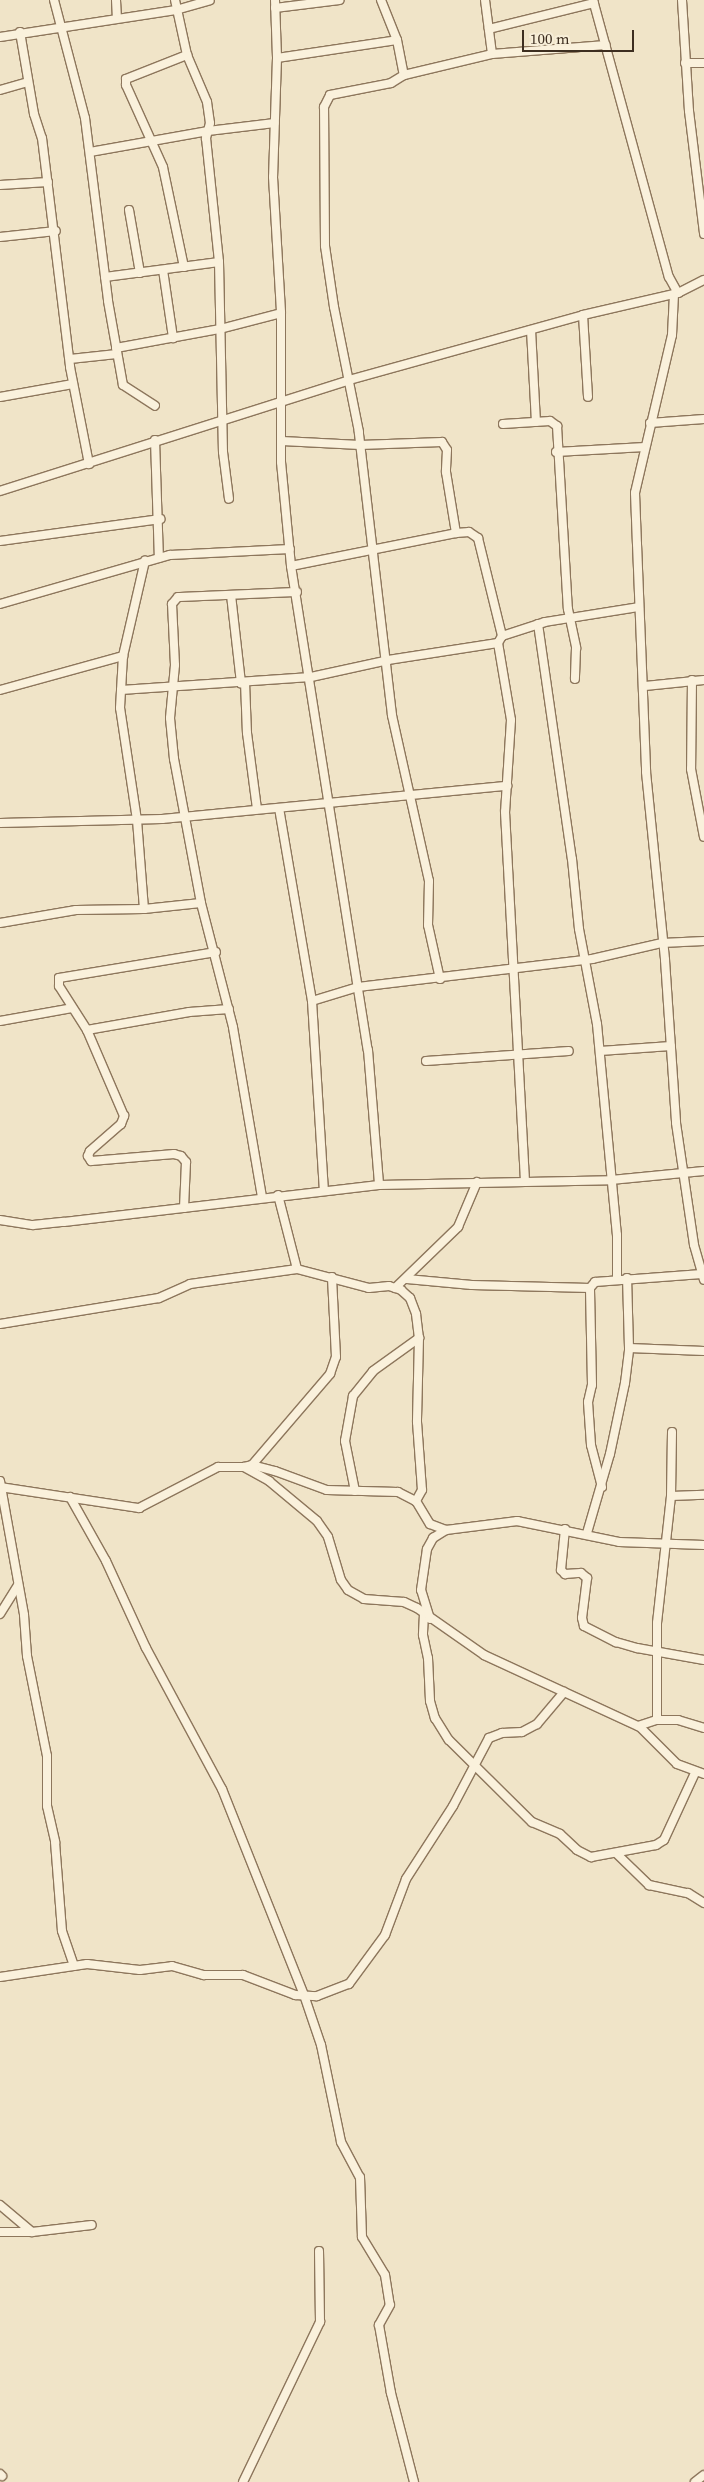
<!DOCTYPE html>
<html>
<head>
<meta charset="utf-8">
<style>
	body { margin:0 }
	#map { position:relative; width:704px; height:2482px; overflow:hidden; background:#f0e4c8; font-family:"Source Serif 4",serif }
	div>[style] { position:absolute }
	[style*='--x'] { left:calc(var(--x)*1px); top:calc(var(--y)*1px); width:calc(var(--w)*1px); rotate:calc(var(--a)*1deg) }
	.roads { filter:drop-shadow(1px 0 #8d765c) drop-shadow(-1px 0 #8d765c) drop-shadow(0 1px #8d765c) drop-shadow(0 -1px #8d765c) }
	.minor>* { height:8px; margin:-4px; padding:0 4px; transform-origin:4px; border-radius:4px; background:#faf1dc }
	span { translate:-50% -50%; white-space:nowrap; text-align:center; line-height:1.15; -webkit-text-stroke:5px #f7eed8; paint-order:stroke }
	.scale { position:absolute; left:522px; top:30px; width:112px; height:22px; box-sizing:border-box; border:2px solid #3d2e20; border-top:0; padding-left:6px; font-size:15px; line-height:18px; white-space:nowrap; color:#3d2e20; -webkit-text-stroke:4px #f7eed8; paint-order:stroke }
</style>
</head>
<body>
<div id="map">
	<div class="roads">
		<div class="minor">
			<div style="--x:54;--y:0;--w:122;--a:75.3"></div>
			<div style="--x:85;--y:118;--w:184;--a:82.8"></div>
			<div style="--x:108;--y:301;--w:85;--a:79.9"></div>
			<div style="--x:123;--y:385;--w:38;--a:33"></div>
			<div style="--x:116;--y:0;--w:18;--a:87"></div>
			<div style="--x:175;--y:0;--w:56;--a:77.7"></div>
			<div style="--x:187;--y:55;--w:51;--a:66.9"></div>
			<div style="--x:207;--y:102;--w:21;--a:82"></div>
			<div style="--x:210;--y:123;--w:16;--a:105"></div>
			<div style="--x:206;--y:138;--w:125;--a:84"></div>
			<div style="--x:219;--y:262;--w:190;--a:88.8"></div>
			<div style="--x:223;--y:452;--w:47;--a:82.7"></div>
			<div style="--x:275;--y:0;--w:58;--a:88"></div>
			<div style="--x:277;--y:58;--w:119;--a:91.9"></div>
			<div style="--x:273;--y:177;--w:136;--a:86.6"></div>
			<div style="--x:281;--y:313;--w:149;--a:90"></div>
			<div style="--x:281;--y:462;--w:104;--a:84.5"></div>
			<div style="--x:291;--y:566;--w:490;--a:81"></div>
			<div style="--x:368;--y:1050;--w:135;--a:85.3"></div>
			<div style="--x:381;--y:0;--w:43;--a:68.2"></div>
			<div style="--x:397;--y:40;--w:36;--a:79"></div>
			<div style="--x:485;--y:0;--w:54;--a:82.6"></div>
			<div style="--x:593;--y:0;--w:287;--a:74.7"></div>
			<div style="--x:669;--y:277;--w:18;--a:61"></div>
			<div style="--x:682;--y:0;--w:111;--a:86.4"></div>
			<div style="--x:689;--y:111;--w:124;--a:83"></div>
			<div style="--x:275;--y:8;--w:65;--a:-7"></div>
			<div style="--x:489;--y:29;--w:108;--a:-13.9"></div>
			<div style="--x:20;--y:32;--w:83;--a:80.3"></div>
			<div style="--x:34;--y:114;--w:25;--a:72"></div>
			<div style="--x:42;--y:138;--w:231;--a:83"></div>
			<div style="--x:70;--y:367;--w:99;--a:78.9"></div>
			<div style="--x:0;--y:37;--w:178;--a:-8.7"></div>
			<div style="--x:176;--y:10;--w:35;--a:-16"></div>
			<div style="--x:277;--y:58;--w:121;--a:-8.5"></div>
			<div style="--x:685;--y:63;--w:19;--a:0"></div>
			<div style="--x:0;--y:90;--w:29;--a:-16"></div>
			<div style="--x:90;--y:152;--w:120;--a:-10.1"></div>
			<div style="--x:208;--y:131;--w:67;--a:-6.8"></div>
			<div style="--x:0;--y:185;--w:48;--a:-3.6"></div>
			<div style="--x:129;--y:210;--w:64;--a:80.1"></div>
			<div style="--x:0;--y:237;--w:56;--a:-6.1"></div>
			<div style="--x:184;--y:267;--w:102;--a:-101.9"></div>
			<div style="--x:163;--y:167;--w:90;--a:-114.3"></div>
			<div style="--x:126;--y:85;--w:6;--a:-90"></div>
			<div style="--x:126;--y:79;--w:66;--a:-21.5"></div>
			<div style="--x:163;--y:270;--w:69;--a:81.6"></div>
			<div style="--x:105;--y:277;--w:115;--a:-7.5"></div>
			<div style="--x:674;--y:294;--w:41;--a:92.8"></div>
			<div style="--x:672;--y:335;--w:162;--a:103.2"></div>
			<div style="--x:635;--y:493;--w:51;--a:87.8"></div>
			<div style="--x:637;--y:544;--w:228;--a:87.7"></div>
			<div style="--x:646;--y:772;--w:189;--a:84.2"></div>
			<div style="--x:665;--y:960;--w:163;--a:86.1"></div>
			<div style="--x:676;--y:1123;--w:123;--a:81.6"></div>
			<div style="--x:694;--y:1245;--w:36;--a:74"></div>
			<div style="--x:583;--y:315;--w:82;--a:86.5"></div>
			<div style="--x:531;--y:330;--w:92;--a:86.9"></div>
			<div style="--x:116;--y:348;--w:106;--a:-10.4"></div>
			<div style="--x:220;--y:329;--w:63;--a:-14.7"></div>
			<div style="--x:70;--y:359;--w:47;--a:-6.1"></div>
			<div style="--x:0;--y:397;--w:74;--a:-10.1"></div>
			<div style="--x:650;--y:423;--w:54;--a:-4.2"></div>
			<div style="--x:503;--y:424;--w:47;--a:-3.7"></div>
			<div style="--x:550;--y:421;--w:9;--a:36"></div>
			<div style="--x:557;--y:426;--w:183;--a:86.6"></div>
			<div style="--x:568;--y:609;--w:40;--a:78"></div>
			<div style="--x:576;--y:648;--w:31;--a:92"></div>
			<div style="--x:155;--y:440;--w:118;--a:88.1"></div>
			<div style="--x:282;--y:441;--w:78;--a:2.9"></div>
			<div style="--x:360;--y:445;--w:82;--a:-2.1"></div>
			<div style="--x:442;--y:442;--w:9;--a:58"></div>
			<div style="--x:447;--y:450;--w:22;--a:93"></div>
			<div style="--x:446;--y:472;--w:62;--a:80.7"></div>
			<div style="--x:556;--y:452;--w:89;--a:-3.2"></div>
			<div style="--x:0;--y:491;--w:366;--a:-17.6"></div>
			<div style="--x:349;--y:380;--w:243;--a:-15.5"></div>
			<div style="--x:583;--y:315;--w:98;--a:-13"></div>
			<div style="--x:678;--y:293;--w:29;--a:-27"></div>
			<div style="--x:0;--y:541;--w:162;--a:-7.8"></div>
			<div style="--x:291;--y:566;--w:168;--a:-11.3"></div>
			<div style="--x:456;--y:533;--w:13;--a:-4"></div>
			<div style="--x:469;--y:532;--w:11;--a:34"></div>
			<div style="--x:478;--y:538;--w:101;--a:76.2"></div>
			<div style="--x:502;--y:636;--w:8;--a:120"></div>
			<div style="--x:498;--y:643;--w:78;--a:80.4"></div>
			<div style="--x:511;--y:720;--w:92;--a:93.7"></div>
			<div style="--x:505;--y:812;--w:370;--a:86.9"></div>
			<div style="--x:231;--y:595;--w:89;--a:83.5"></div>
			<div style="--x:0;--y:604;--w:177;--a:-16.1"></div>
			<div style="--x:170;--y:555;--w:120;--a:-2.9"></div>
			<div style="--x:538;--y:624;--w:237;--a:81.8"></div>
			<div style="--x:572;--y:859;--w:70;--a:84.3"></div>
			<div style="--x:579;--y:929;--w:97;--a:79.3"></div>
			<div style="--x:597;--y:1024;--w:212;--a:84.6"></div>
			<div style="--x:617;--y:1235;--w:44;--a:90"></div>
			<div style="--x:502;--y:636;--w:45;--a:-18"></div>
			<div style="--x:545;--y:622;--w:95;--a:-9.1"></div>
			<div style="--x:692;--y:680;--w:89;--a:90.6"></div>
			<div style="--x:691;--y:769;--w:69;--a:79.2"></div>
			<div style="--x:245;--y:682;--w:51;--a:87.8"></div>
			<div style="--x:247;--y:733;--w:77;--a:82.5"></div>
			<div style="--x:645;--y:686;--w:59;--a:-5.8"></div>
			<div style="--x:0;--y:690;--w:128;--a:-15.5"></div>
			<div style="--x:121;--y:690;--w:190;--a:-3.9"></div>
			<div style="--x:311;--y:677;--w:79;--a:-12.4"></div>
			<div style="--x:388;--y:660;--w:111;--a:-8.8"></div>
			<div style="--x:279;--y:808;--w:196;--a:80.3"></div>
			<div style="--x:312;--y:1001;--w:189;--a:86.4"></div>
			<div style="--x:0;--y:823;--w:162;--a:-1.4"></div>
			<div style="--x:162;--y:819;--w:347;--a:-5.5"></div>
			<div style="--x:144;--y:909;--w:89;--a:-94.5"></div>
			<div style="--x:137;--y:820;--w:113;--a:-98.6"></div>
			<div style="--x:120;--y:708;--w:52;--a:-86.7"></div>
			<div style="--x:123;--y:656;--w:98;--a:-77"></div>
			<div style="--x:0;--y:923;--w:77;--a:-9.7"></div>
			<div style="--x:76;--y:910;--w:68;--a:-0.8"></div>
			<div style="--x:144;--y:909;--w:57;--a:-6"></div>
			<div style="--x:440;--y:979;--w:55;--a:-102.5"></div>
			<div style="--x:428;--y:925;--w:44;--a:-88.7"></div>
			<div style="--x:429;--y:881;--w:170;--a:-102.6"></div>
			<div style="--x:392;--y:715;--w:285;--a:-96.7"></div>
			<div style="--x:359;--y:432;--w:127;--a:-101.3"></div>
			<div style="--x:334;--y:307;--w:62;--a:-98.4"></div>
			<div style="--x:325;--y:246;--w:139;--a:-90.4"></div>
			<div style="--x:324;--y:107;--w:13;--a:-63"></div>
			<div style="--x:330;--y:95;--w:62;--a:-11.1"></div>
			<div style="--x:391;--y:83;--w:15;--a:-32"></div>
			<div style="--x:404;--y:75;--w:90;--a:-13.4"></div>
			<div style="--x:492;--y:54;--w:114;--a:-4.5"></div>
			<div style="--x:312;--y:1001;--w:48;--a:-16.9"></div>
			<div style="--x:358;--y:987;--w:236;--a:-6.8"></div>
			<div style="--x:592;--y:959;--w:72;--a:-12.9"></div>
			<div style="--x:662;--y:943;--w:42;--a:-2.7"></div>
			<div style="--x:0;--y:1021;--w:73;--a:-10.2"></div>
			<div style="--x:87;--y:1030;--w:104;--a:-10"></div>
			<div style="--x:189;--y:1012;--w:40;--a:-4.3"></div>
			<div style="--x:600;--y:1051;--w:71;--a:-4"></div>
			<div style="--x:426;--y:1061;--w:143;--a:-4"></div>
			<div style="--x:278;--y:1195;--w:76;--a:75.6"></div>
			<div style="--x:262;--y:1197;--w:172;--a:-99.7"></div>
			<div style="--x:233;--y:1027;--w:128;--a:-104.5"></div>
			<div style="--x:201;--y:903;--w:147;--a:-100.6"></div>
			<div style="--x:174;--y:759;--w:41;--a:-95.6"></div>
			<div style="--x:170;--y:718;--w:53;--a:-84.6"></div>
			<div style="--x:175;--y:665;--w:61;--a:-92.8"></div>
			<div style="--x:172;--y:604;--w:9;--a:-49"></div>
			<div style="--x:178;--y:597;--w:119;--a:-2.4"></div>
			<div style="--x:184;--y:1208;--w:46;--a:-87.5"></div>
			<div style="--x:186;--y:1162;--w:8;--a:-130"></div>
			<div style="--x:181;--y:1156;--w:7;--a:-164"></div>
			<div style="--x:174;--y:1154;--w:83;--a:175.2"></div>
			<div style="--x:91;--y:1161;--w:6;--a:-121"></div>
			<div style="--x:88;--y:1156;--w:5;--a:-68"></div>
			<div style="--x:90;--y:1151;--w:41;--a:-41.1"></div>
			<div style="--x:121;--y:1124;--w:9;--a:-69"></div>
			<div style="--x:124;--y:1116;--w:94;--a:-113.3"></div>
			<div style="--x:87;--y:1030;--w:52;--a:-122.5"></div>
			<div style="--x:59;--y:986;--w:8;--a:-90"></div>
			<div style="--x:59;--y:978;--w:159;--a:-9.4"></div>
			<div style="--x:0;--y:1220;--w:33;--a:9"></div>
			<div style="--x:33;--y:1225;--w:31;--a:-6"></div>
			<div style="--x:64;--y:1222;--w:317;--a:-6.7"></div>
			<div style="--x:379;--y:1185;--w:232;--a:-1.2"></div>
			<div style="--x:611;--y:1180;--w:93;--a:-5.5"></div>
			<div style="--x:407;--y:1279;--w:65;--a:5.3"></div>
			<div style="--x:472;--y:1285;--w:118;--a:1.5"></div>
			<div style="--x:395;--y:1288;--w:88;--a:-44.1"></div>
			<div style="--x:458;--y:1227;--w:49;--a:-67.1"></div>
			<div style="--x:0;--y:1324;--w:161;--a:-9.3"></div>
			<div style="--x:159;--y:1298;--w:34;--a:-24"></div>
			<div style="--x:190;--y:1284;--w:108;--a:-8"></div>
			<div style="--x:297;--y:1269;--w:74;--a:14.8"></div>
			<div style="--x:369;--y:1288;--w:20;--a:-6"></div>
			<div style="--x:389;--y:1286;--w:13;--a:18"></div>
			<div style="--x:401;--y:1290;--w:12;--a:42"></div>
			<div style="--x:410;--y:1298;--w:17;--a:69"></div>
			<div style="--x:416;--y:1314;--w:24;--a:83"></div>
			<div style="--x:419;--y:1338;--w:84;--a:91.4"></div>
			<div style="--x:417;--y:1422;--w:68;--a:85.8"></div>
			<div style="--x:422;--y:1490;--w:13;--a:119"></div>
			<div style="--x:629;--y:1348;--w:75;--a:2.3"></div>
			<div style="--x:252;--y:1465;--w:120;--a:-49.4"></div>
			<div style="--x:330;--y:1374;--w:18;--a:-71"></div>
			<div style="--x:336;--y:1357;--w:80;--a:-92.9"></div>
			<div style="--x:244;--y:1467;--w:8;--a:-14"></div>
			<div style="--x:252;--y:1465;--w:24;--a:15"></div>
			<div style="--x:275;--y:1471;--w:55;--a:20.1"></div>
			<div style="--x:327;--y:1490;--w:71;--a:1.6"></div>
			<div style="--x:398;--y:1492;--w:20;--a:27"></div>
			<div style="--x:416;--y:1501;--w:27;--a:59"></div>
			<div style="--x:430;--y:1524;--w:17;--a:21"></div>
			<div style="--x:0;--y:1481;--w:136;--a:79.8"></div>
			<div style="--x:24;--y:1615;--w:41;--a:85.8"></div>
			<div style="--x:27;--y:1656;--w:102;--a:78.7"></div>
			<div style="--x:47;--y:1756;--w:50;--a:90"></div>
			<div style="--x:47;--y:1806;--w:37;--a:77"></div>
			<div style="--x:55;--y:1842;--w:89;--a:85.5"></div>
			<div style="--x:62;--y:1931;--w:37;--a:71"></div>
			<div style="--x:0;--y:1487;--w:141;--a:8.6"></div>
			<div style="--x:139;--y:1508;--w:89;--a:-27.4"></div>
			<div style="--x:218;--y:1467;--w:26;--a:0"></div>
			<div style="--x:244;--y:1467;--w:29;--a:29"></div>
			<div style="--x:269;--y:1481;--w:62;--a:39.8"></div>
			<div style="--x:317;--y:1521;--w:19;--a:55"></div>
			<div style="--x:328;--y:1537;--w:45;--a:73.2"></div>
			<div style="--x:341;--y:1580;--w:12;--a:55"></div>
			<div style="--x:348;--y:1590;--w:18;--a:29"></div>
			<div style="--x:364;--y:1599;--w:40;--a:4.3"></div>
			<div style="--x:404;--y:1602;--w:14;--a:25"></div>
			<div style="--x:417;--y:1608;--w:82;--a:35"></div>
			<div style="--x:484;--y:1655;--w:172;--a:24.8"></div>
			<div style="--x:640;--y:1727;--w:52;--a:45"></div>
			<div style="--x:677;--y:1764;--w:29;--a:20"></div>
			<div style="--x:602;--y:1487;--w:43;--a:-104.7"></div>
			<div style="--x:591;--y:1445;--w:43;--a:-94"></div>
			<div style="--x:588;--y:1402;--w:17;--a:-77"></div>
			<div style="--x:592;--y:1385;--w:97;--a:-91.2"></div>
			<div style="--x:590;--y:1288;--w:8;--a:-50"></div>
			<div style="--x:595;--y:1282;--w:107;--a:-4.3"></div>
			<div style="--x:355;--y:1491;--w:51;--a:-101.3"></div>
			<div style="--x:345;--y:1441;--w:46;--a:-79.9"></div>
			<div style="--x:353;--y:1396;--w:32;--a:-51"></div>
			<div style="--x:373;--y:1371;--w:57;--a:-35.7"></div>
			<div style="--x:671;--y:1496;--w:33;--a:-2"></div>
			<div style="--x:70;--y:1497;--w:73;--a:60.6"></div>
			<div style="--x:106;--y:1561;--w:96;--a:65.3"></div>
			<div style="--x:146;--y:1648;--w:160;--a:61.7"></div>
			<div style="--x:222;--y:1789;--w:222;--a:68.3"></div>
			<div style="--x:304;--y:1995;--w:53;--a:71.2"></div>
			<div style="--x:321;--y:2045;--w:99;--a:78.3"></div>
			<div style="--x:341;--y:2142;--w:40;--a:62"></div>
			<div style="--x:360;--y:2177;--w:60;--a:88.1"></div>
			<div style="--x:362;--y:2237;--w:44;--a:58.8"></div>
			<div style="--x:385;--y:2275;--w:30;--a:81"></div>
			<div style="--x:390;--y:2305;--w:23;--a:119"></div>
			<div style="--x:379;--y:2325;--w:69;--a:80"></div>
			<div style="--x:391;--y:2393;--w:92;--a:75.5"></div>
			<div style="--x:565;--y:1529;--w:41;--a:95.6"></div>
			<div style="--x:561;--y:1570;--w:6;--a:45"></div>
			<div style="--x:565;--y:1574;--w:16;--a:-4"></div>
			<div style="--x:581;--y:1573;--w:8;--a:40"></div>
			<div style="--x:587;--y:1578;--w:40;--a:97.1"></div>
			<div style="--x:582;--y:1618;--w:8;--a:76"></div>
			<div style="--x:584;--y:1626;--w:36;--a:27"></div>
			<div style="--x:616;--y:1642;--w:22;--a:16"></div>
			<div style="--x:637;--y:1648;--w:68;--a:10.2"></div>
			<div style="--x:587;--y:1533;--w:82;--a:-73.8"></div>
			<div style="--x:610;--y:1454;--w:73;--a:-78.1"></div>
			<div style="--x:625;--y:1383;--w:35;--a:-83"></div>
			<div style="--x:629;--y:1348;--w:70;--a:-91.6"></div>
			<div style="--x:0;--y:1614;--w:34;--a:-58"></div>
			<div style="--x:424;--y:1614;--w:21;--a:93"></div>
			<div style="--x:423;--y:1635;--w:24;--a:78"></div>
			<div style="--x:428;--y:1658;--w:43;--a:87.3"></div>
			<div style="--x:430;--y:1701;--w:18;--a:74"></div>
			<div style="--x:435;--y:1718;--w:26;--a:58"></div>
			<div style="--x:449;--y:1740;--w:117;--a:44.7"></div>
			<div style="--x:532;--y:1822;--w:30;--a:23"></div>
			<div style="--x:560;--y:1834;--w:23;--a:43"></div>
			<div style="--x:577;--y:1850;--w:16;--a:27"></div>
			<div style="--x:591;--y:1857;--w:66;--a:-10.5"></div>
			<div style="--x:656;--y:1845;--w:9;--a:-32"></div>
			<div style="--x:664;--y:1840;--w:74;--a:-65.2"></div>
			<div style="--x:430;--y:1619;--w:30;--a:-107"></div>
			<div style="--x:421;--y:1590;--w:41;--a:-81.7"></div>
			<div style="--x:427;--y:1549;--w:13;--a:-61"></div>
			<div style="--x:433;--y:1538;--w:15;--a:-32"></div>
			<div style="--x:446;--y:1530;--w:72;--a:-7.2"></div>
			<div style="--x:517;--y:1521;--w:104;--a:11.6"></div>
			<div style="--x:619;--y:1542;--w:85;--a:2"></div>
			<div style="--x:657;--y:1720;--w:97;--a:-90"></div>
			<div style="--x:657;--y:1623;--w:128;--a:-83.7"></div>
			<div style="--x:671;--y:1496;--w:64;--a:-89.1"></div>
			<div style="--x:638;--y:1726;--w:20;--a:-18"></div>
			<div style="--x:657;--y:1720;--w:21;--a:0"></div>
			<div style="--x:678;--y:1720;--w:27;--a:17"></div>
			<div style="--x:617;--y:1854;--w:45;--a:44.1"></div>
			<div style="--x:649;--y:1885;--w:40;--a:12"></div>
			<div style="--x:688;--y:1893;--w:19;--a:32"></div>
			<div style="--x:0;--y:1977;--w:88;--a:-8.5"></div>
			<div style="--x:87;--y:1964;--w:53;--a:6.5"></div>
			<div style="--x:140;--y:1970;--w:32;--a:-7"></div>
			<div style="--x:172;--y:1966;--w:33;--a:16"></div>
			<div style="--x:204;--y:1975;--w:39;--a:0"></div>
			<div style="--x:243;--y:1975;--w:56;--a:21"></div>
			<div style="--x:295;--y:1995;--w:22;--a:3"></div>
			<div style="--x:317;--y:1996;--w:34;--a:-21"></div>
			<div style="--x:349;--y:1984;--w:61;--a:-53.7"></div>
			<div style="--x:385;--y:1935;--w:60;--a:-69.4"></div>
			<div style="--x:406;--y:1879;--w:87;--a:-57.2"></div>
			<div style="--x:453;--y:1806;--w:77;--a:-62.1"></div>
			<div style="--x:489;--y:1738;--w:14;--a:-21"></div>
			<div style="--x:502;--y:1733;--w:20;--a:-3"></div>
			<div style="--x:522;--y:1732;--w:17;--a:-28"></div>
			<div style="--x:537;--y:1724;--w:42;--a:-49.8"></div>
			<div style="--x:0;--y:2205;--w:42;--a:40.2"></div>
			<div style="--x:32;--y:2232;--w:60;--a:-6.7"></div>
			<div style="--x:0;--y:2232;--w:32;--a:0"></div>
			<div style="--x:0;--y:2474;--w:3;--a:45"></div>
			<div style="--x:243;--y:2482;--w:178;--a:-64.3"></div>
			<div style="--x:320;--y:2322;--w:71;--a:-90.8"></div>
			<div style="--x:695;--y:2482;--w:11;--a:-38"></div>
		</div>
	</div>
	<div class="scale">100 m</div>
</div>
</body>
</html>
